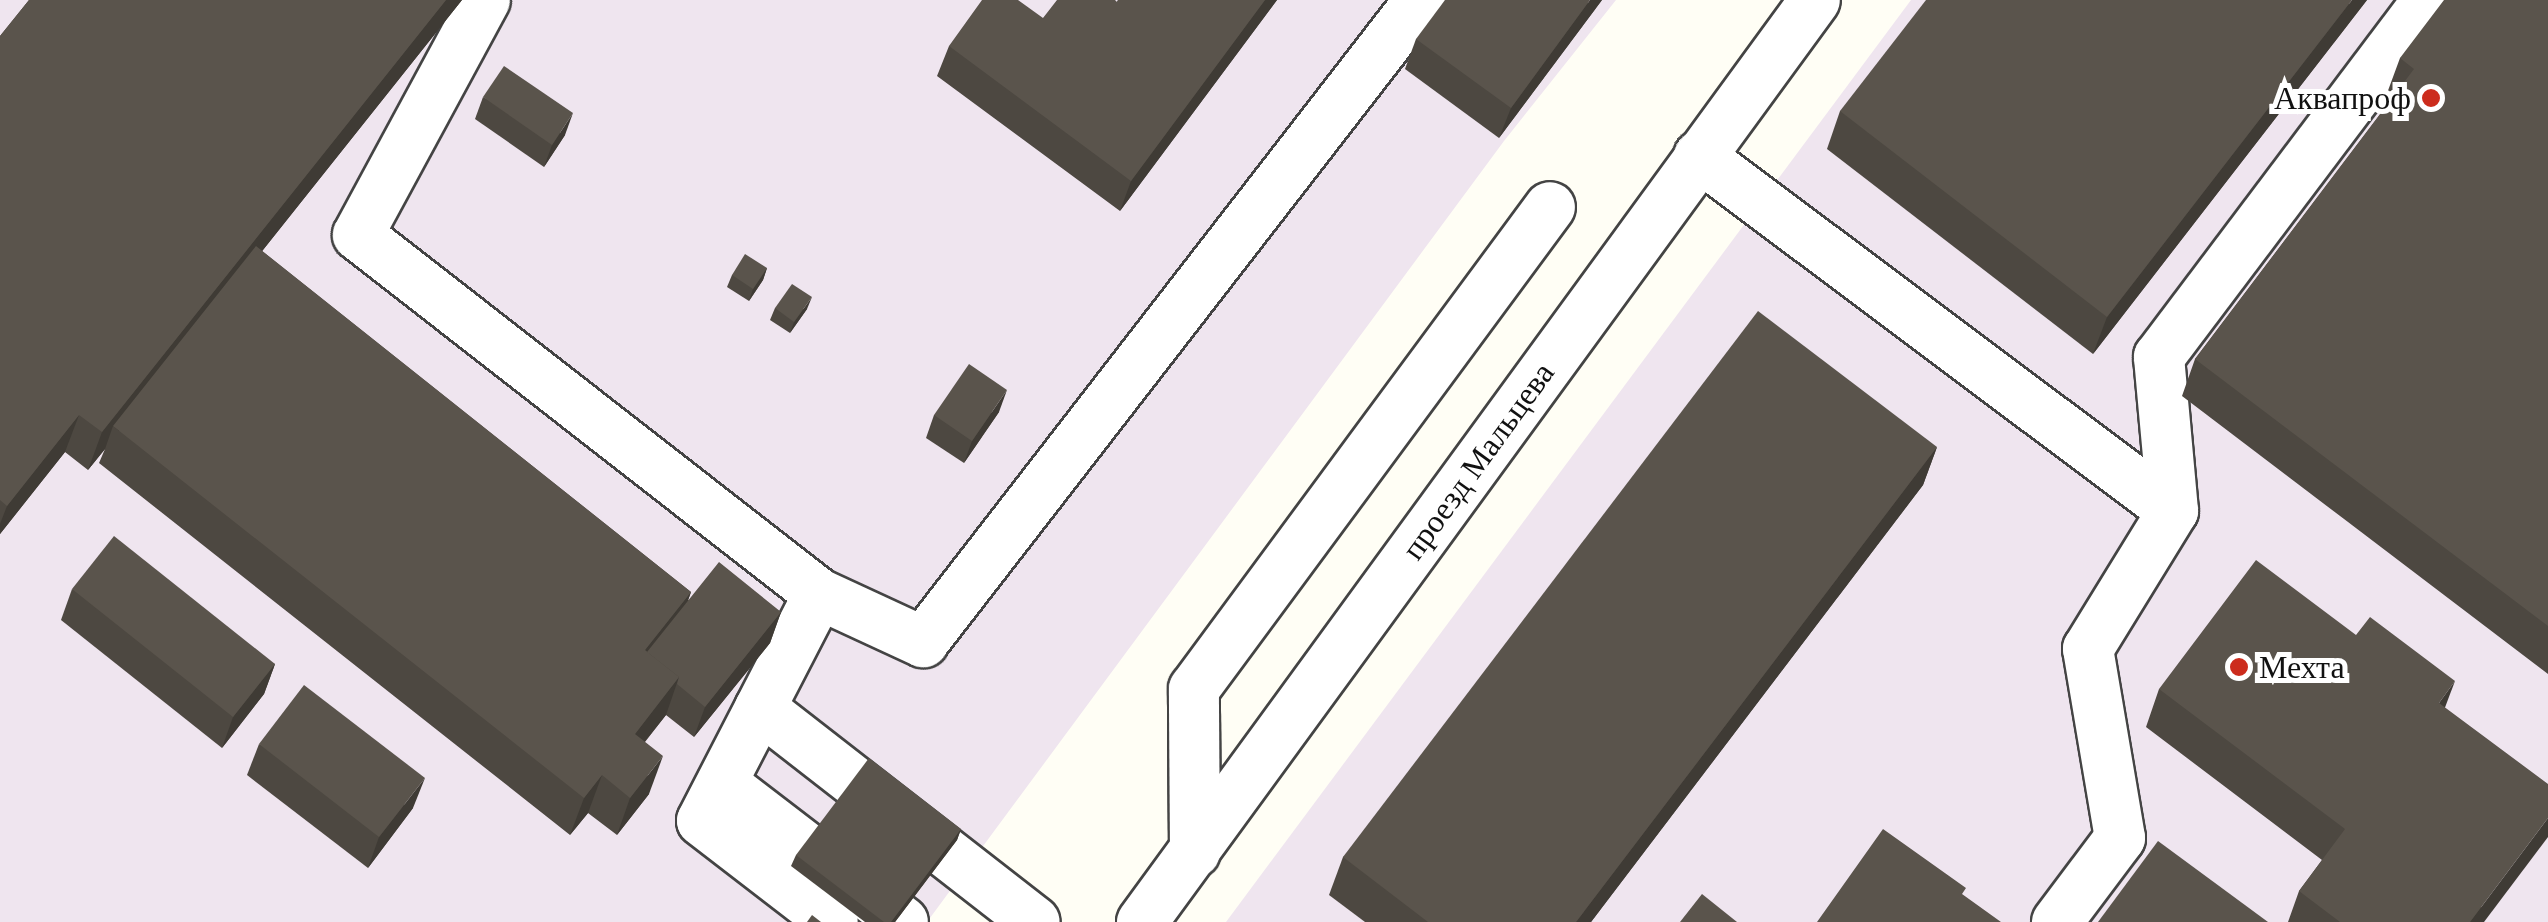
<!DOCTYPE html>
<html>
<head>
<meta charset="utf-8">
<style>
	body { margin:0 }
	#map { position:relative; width:2548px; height:922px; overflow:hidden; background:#fffef5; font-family:"Times New Roman",serif }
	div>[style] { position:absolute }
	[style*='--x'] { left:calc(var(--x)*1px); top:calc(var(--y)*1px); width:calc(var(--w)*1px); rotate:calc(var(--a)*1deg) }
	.industrial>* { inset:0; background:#efe5ef }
	.roads { filter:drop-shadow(2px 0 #444) drop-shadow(-2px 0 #444) drop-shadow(0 2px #444) drop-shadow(0 -2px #444) }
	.minor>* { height:50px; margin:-25px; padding:0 25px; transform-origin:25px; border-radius:25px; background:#fff }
	.wall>* { inset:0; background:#4d4841 }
	.shaded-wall>* { inset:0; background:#3f3b35 }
	.building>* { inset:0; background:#5a544c }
	.dots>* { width:28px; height:28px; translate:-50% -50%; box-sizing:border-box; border:5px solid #fff; border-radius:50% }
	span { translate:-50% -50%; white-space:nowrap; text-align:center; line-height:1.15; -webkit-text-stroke:10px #fff; paint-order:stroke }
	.poi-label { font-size:32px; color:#111 }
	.right { translate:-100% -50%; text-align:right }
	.left { translate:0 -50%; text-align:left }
	.street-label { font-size:32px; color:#111 }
</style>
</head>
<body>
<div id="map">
	<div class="industrial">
		<div style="clip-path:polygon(0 0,1616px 0,1504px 141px,927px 922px,0 922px)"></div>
		<div style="clip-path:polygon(1911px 0,2548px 0,2548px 922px,1226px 922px)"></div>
	</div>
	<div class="roads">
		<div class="minor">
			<div style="--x:485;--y:0;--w:267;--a:118.4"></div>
			<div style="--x:358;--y:235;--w:584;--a:37.91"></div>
			<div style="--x:819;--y:594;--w:255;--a:117.3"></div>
			<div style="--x:702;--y:821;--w:165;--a:37.6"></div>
			<div style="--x:1699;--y:156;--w:592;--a:36.83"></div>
			<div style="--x:819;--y:594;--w:115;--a:24.8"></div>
			<div style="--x:923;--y:642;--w:812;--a:-52.25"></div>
			<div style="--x:760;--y:708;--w:348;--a:37.9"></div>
			<div style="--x:722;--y:783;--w:228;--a:37.5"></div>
			<div style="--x:1195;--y:852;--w:163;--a:-90.4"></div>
			<div style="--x:1194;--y:689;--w:599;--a:-53.55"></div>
			<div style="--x:1142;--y:922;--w:1141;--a:-53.87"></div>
			<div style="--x:2057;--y:922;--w:105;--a:-53.1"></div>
			<div style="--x:2120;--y:838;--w:192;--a:-99.6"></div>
			<div style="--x:2088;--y:649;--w:162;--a:-58.4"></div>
			<div style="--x:2173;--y:511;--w:155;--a:-95.2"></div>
			<div style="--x:2159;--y:357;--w:447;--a:-53"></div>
		</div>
	</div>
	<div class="wall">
		<div style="clip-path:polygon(29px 0,462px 0,262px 251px,691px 592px,688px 600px,781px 612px,770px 643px,694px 737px,666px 715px,645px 742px,649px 794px,617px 835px,588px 813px,570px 835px,99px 463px,105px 449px,88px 470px,65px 452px,0 534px,0 36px)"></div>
		<div style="clip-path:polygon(1118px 0,1277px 0,1120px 211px,937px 76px,949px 46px,1043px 18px,1117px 2px)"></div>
		<div style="clip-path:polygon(1602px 0,1499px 138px,1405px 69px,1416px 39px)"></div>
		<div style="clip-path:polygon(2367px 0,2093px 354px,1827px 149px,1840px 111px)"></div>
		<div style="clip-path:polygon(2548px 0,2548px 674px,2182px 396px,2195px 359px,2391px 100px,2386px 96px,2400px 58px)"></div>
		<div style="clip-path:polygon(483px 97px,565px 135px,544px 167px,475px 119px)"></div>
		<div style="clip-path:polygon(767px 268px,763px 280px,749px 301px,727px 287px,732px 275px)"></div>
		<div style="clip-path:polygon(775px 308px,807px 309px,790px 333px,770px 320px)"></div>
		<div style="clip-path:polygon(999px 412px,964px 463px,926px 438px,934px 415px)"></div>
		<div style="clip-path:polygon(1937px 447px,1923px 485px,1591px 922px,1365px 922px,1329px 895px,1343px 857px)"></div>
		<div style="clip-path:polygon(72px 589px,275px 664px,264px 694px,222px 748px,61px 620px)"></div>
		<div style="clip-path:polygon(2159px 689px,2445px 708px,2484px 922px,2288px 922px,2299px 891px,2322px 860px,2146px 727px)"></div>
		<div style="clip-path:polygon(259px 744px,413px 808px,368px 868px,247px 775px)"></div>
		<div style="clip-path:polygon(961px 829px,957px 840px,895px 922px,865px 922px,791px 866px,796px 855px)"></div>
	</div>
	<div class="shaded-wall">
		<div style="clip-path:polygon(446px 0,462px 0,119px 431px,113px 426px,105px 449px,88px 470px,102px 432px)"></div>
		<div style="clip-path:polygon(1265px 0,1277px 0,1120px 211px,1131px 181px)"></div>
		<div style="clip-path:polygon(1590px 0,1602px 0,1499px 138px,1511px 108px)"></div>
		<div style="clip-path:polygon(2352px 0,2367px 0,2093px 354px,2107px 317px)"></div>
		<div style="clip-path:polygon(573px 113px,565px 135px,544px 167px,552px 145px)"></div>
		<div style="clip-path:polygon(767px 268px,763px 280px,749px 301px,753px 289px)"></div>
		<div style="clip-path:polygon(812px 297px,807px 309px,790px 333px,794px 322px)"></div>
		<div style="clip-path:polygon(1007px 390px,999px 412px,964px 463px,972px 441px)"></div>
		<div style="clip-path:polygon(79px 415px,65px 452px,0 534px,0 524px,7px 506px)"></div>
		<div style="clip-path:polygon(1937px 447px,1923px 485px,1591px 922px,1576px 922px)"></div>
		<div style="clip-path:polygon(691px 592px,678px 629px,651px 663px,645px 650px)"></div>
		<div style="clip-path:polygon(781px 612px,770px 643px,694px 737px,705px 707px)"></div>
		<div style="clip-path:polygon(275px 664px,264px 694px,222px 748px,233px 717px)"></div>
		<div style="clip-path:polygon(679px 677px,666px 715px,621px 771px,635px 734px)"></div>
		<div style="clip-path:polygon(2455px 681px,2441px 718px,2439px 703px)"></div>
		<div style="clip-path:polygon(663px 756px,649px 794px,617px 835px,630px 798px)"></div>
		<div style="clip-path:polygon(602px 775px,588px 813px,570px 835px,584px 798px)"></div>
		<div style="clip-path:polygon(425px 778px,413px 808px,368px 868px,379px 837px)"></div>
		<div style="clip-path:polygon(2548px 818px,2548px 837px,2484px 922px,2470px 922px)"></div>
		<div style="clip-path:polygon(961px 829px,957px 840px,895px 922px,891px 922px)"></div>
	</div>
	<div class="building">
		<div style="clip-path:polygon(29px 0,446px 0,102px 432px,79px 415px,7px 506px,0 500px,0 36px)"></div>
		<div style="clip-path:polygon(982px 0,1018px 0,1043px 18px,1057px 0,1115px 0,1117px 2px,1118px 0,1265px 0,1131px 181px,949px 46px)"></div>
		<div style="clip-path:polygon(1445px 0,1590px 0,1511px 108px,1416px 39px)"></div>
		<div style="clip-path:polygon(1926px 0,2352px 0,2107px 317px,1840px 111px)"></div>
		<div style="clip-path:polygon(2444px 0,2548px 0,2548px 626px,2195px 359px,2414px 69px,2400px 58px)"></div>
		<div style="clip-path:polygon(504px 66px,573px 113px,552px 145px,483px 97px)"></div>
		<div style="clip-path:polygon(256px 246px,691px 592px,645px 650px,679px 677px,635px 734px,663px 756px,630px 798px,602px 775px,584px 798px,113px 426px)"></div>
		<div style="clip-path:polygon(745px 254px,767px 268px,753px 289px,732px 275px)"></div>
		<div style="clip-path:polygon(792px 284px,812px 297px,794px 322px,775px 308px)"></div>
		<div style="clip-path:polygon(1758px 311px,1937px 447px,1576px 922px,1428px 922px,1343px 857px)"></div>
		<div style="clip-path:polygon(969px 364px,1007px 390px,972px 441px,934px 415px)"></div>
		<div style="clip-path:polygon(114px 536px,275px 664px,233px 717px,72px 589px)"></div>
		<div style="clip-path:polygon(2256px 560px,2356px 635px,2370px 617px,2455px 681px,2439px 703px,2548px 784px,2548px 818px,2470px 922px,2340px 922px,2299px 891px,2345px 829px,2159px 689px)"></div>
		<div style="clip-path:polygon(719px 562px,781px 612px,705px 707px,677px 684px,679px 677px,647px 652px)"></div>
		<div style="clip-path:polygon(304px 685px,425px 778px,379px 837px,259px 744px)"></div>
		<div style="clip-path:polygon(869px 758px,961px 829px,891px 922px,884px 922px,796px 855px)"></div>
		<div style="clip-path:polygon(1883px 829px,1966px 888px,1962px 894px,2001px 922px,1817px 922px)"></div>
		<div style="clip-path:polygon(2158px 841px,2268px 922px,2098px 922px)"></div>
		<div style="clip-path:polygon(1702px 894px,1737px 922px,1680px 922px)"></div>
		<div style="clip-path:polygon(812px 915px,821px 922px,807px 922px)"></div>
	</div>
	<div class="dots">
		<div style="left:2431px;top:98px;background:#cc2c1d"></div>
		<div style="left:2239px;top:667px;background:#cc2c1d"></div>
	</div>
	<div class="poi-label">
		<span class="right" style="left:2411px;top:98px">Аквапроф</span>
		<span class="left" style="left:2259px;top:667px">Мехта</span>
	</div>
	<div class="street-label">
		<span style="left:1478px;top:461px;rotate:-54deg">проезд Мальцева</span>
	</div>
</div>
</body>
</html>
